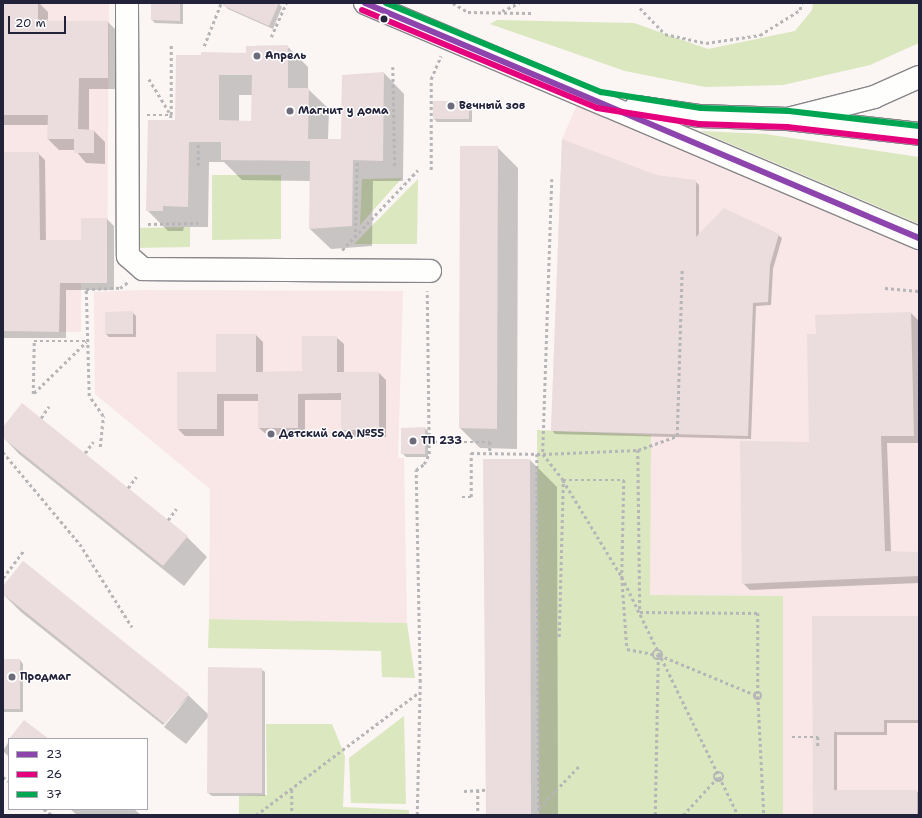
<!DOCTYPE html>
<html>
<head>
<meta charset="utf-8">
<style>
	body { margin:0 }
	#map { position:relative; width:922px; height:818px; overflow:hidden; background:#fbf5f4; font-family:"Shantell Sans",sans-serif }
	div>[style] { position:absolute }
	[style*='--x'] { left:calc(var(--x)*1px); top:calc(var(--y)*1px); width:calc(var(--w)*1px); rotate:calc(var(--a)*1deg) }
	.built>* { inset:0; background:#f8e7e6 }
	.green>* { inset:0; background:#dbe7be }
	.shadow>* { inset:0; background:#0003 }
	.building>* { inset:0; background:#ebdddd }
	.path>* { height:2.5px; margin-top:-1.25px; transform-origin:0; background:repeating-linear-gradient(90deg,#b6b5b8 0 3px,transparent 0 6px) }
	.path>.ring { margin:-1.25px; padding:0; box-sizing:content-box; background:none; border:2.5px solid #b6b5b8; border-radius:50% }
	.roads { filter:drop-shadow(1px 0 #88858a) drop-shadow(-1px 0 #88858a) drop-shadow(0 1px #88858a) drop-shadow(0 -1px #88858a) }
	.minor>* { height:22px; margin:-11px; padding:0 11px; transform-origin:11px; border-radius:11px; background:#fefefd }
	.major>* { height:22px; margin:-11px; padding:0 11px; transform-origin:11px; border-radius:11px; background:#fefefd }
	.bus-1>* { height:6px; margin:-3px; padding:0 3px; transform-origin:3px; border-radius:3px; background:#8e44ad }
	.bus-2>* { height:6px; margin:-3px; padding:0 3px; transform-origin:3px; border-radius:3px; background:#e5007d }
	.bus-3>* { height:6px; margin:-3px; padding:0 3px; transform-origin:3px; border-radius:3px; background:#00a651 }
	.dots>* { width:11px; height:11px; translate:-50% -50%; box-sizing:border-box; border:2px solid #fff; border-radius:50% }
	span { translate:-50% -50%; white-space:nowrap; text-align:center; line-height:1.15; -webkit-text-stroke:3px #fff; paint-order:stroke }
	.poi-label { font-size:11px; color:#22223b; font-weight:700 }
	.left { translate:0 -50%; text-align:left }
	.frame { position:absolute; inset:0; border:4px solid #22223b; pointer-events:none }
	.legend { position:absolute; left:8px; top:738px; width:140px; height:72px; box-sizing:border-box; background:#fff; border:1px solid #a7a7b1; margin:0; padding:5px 7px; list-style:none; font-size:12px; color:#22223b }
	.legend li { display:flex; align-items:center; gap:8px; height:20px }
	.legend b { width:20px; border:1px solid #a7a7b1 }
	.scale { position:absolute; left:8px; top:16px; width:58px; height:18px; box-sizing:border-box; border:2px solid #22223b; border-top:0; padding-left:5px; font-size:12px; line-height:14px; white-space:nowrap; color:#22223b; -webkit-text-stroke:3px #fff; paint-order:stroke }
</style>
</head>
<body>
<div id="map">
	<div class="built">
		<div style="clip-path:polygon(3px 3px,109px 3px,107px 283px,81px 283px,81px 332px,3px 331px)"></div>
		<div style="clip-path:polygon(577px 105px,919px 251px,919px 815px,783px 815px,782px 596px,650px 595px,650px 435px,551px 431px,562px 139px)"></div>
		<div style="clip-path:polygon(143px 290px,403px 291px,398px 458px,404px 458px,407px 623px,209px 619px,210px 489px,95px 394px,94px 292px)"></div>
	</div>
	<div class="green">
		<div style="clip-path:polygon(813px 3px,919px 3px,919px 43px,870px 65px,783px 85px,705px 87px,625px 71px,490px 24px,497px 20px,634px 23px,708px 49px,795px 31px,812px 10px)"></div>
		<div style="clip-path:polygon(700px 131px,765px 134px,919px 157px,919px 224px)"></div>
		<div style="clip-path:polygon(212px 175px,281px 175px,281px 239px,212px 240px)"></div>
		<div style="clip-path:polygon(402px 178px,360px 225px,362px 179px)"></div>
		<div style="clip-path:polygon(418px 179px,417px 244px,354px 244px)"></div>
		<div style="clip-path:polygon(190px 227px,190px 247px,131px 248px,131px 228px)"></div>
		<div style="clip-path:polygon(537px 430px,651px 435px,650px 595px,783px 596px,783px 815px,539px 815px)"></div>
		<div style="clip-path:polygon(209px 619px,407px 623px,415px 678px,382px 677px,381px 651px,208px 648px)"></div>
		<div style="clip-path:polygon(404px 716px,406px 804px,351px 803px,349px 758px)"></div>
		<div style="clip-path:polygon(266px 724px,332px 724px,345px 756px,343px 807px,409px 810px,409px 815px,239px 815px,239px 796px,267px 795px)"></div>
	</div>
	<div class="shadow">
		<div style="clip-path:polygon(3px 3px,39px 3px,48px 12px,48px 22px,108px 22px,119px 33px,118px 89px,89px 89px,89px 131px,94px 131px,105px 142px,105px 164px,86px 163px,75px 150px,59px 150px,48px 139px,48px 125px,3px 125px)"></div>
		<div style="clip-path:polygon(152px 3px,183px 3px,183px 24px,155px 23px,152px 20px)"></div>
		<div style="clip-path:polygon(226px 3px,278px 3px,282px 7px,273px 29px,228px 9px,225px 6px)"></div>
		<div style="clip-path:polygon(evenodd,287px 46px,308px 67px,308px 89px,329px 109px,328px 140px,342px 140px,384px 73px,404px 94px,403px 181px,373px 181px,372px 246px,331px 249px,310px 229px,311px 181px,242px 180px,224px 162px,209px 162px,208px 227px,184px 227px,183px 231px,168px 231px,147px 210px,176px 121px,177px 56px,247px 54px,287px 46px,239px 95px,253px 95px,252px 122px,239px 122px,239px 95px)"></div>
		<div style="clip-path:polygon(468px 102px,472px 105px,472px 122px,437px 122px,434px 119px)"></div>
		<div style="clip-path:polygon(497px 147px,518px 168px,517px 449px,480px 448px,460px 428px)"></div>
		<div style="clip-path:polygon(3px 153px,38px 153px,45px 160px,46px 241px,82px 241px,82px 219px,107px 219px,114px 226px,114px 290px,66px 290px,66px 338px,3px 338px)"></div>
		<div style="clip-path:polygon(656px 176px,695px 181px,699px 185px,699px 236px,778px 235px,782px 238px,773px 269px,771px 305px,756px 306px,751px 439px,555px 434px,552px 430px)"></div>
		<div style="clip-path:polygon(132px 312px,136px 316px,136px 337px,109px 337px,106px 334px)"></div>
		<div style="clip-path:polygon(911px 313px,918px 320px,919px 443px,887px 443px,891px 552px,919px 552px,919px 583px,750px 590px,743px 583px,810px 443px,817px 335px)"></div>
		<div style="clip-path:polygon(256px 335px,263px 342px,263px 373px,303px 372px,336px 337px,344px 344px,344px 373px,379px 373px,386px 380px,386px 437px,350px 437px,342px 429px,342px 400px,305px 400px,305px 435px,267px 435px,259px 428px,259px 401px,224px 401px,224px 436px,185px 436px,178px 429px,217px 373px)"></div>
		<div style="clip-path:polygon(3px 428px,187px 537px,207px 557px,184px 586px,19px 454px,3px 437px)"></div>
		<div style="clip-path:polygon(425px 428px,428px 431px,428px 457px,406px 457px,402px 453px)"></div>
		<div style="clip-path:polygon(530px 460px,557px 487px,558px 815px,487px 815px)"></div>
		<div style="clip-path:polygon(24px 562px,189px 696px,163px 725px,21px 612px,3px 594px,3px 588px)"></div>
		<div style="clip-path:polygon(813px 617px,919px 617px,919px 723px,887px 723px,887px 735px,837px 735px,837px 791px,916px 791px,919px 793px,919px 815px,814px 815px)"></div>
		<div style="clip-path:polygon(3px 660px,20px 660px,23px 664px,23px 712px,3px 712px)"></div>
		<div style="clip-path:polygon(261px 669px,265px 672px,265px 796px,212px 796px,208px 793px,209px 716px,186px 744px,164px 727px,189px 696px,209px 715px)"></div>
		<div style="clip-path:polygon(9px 741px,9px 757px,3px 751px)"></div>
		<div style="clip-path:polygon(70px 809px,134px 809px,141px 815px,77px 815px)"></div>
	</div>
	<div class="building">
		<div style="clip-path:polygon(3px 3px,38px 3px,38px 21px,108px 21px,108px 78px,79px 78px,78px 129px,94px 130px,94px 153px,74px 153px,74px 139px,47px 139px,48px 115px,3px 115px)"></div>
		<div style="clip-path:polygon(151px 3px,180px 3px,180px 21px,151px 20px)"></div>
		<div style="clip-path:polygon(217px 3px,279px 3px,269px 26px)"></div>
		<div style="clip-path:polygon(evenodd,288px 45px,288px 88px,309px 88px,308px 139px,341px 139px,342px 75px,384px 72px,383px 161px,353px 160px,352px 226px,309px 229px,310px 161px,221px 160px,221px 142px,189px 142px,188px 207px,163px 206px,163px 211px,146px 211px,148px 120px,175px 120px,176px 55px,201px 55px,201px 52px,246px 53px,246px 46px,288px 45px,219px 75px,252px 75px,251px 121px,219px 120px,219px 75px)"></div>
		<div style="clip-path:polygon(433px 101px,469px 101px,469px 119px,433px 119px)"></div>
		<div style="clip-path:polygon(562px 139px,656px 175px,696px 180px,696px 237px,724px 208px,779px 234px,770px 265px,768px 302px,753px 303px,748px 436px,551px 431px)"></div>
		<div style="clip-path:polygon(460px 146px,498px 146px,497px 429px,459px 428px)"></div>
		<div style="clip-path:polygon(3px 152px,39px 152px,40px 240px,81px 240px,81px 218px,107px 218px,107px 283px,60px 283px,59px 332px,3px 331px)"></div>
		<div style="clip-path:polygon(133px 311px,133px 334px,105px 334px,105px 312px)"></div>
		<div style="clip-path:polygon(911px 312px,914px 436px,881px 436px,885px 551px,919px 552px,919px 576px,742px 584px,740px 441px,809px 442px,807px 334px,816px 334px,815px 315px)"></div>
		<div style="clip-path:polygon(216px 334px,256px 334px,256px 372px,302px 371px,302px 336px,337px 336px,337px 372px,379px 372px,379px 430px,341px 430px,341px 393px,298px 394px,298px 428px,258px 428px,258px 394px,217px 394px,217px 429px,177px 429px,177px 372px,216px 372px)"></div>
		<div style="clip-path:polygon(22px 403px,188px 536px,163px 566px,3px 438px,3px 427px)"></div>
		<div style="clip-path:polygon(425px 427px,425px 454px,401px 454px,401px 428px)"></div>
		<div style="clip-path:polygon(483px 459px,530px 459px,531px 815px,486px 815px)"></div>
		<div style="clip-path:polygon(23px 561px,189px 694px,165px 724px,3px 594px,3px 586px)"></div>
		<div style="clip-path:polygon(812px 616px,919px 616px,919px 720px,884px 720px,884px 732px,834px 732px,834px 790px,917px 790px,917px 815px,813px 815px)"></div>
		<div style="clip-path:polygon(3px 659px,20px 659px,20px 709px,3px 709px)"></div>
		<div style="clip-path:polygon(208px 667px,262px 668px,262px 793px,207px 793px)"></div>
		<div style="clip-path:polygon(24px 720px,49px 739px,9px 739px)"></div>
	</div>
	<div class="path">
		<div style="--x:453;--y:3;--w:17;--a:31"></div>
		<div style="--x:468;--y:12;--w:64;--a:0.9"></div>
		<div style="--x:640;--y:8;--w:36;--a:46"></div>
		<div style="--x:665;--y:34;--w:42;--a:12.4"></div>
		<div style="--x:706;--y:43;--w:55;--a:-8.4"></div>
		<div style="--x:760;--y:35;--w:47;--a:-32"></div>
		<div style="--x:800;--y:10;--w:7;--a:-82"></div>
		<div style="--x:502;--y:11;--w:19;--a:-25"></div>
		<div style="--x:271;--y:37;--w:37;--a:-66"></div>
		<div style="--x:204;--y:46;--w:46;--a:-68.4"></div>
		<div style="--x:393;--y:67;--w:102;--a:88.9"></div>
		<div style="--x:149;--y:79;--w:42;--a:58.6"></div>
		<div style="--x:171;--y:115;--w:5;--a:90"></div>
		<div style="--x:147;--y:115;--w:24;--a:0"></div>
		<div style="--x:171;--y:115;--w:70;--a:-90"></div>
		<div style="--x:198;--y:166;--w:24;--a:-90"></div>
		<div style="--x:431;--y:170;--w:91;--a:-90"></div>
		<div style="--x:431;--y:79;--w:25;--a:-67"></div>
		<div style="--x:552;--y:179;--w:275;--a:91.9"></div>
		<div style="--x:543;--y:454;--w:95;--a:-2.4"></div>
		<div style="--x:638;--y:450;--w:162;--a:89.3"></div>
		<div style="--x:640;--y:612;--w:118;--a:0.5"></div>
		<div style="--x:758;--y:613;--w:83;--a:90"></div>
		<div style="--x:758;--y:696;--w:119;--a:87.1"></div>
		<div style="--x:148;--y:224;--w:50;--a:-1.1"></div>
		<div style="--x:355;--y:238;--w:78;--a:-88.5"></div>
		<div style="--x:342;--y:250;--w:110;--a:-46.5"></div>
		<div style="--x:885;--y:288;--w:34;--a:5"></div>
		<div style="--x:34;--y:393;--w:73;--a:-44.4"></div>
		<div style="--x:33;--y:394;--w:53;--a:-88.9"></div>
		<div style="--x:34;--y:341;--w:52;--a:0"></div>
		<div style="--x:41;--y:418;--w:14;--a:-56"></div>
		<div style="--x:434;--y:442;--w:56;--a:0"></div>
		<div style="--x:490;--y:442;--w:11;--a:90"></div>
		<div style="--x:100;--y:447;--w:31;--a:-84"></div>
		<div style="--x:103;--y:416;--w:24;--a:-125"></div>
		<div style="--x:89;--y:396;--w:107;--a:-91.6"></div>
		<div style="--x:86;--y:289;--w:34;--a:-2"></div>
		<div style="--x:120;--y:288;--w:10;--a:-37"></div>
		<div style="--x:638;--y:450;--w:41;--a:-19.7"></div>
		<div style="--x:677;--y:436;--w:167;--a:-88.3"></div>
		<div style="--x:3;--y:452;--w:120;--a:50.1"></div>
		<div style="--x:80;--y:544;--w:98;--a:57.9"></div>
		<div style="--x:85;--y:453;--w:14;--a:-54"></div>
		<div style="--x:537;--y:454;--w:361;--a:89.7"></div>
		<div style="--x:128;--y:488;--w:14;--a:-54"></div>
		<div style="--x:462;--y:497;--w:9;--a:0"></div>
		<div style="--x:471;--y:497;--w:44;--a:-90"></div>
		<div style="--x:471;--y:453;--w:72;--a:0.8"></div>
		<div style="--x:543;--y:454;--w:33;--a:52"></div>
		<div style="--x:563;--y:480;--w:114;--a:58.7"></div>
		<div style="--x:622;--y:577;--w:265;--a:64"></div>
		<div style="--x:168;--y:520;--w:14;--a:-54"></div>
		<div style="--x:3;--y:578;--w:35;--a:-53"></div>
		<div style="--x:559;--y:637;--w:157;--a:-88.5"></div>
		<div style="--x:563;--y:480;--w:61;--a:0"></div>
		<div style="--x:624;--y:480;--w:97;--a:91.2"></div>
		<div style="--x:622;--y:577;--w:72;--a:86"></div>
		<div style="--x:627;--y:649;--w:33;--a:11"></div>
		<div style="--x:659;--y:655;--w:107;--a:22.5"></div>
		<div class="ring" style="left:653.5px;top:650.5px;width:6.5px;height:6.5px"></div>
		<div class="ring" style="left:754.5px;top:692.5px;width:4.5px;height:4.5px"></div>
		<div style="--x:792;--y:737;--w:26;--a:0"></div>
		<div style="--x:818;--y:737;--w:10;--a:90"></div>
		<div class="ring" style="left:714px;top:772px;width:7.5px;height:7.5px"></div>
		<div style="--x:3;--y:777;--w:7;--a:34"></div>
		<div style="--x:292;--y:790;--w:25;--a:90"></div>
		<div style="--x:478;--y:790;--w:25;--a:90"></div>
		<div style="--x:464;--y:791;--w:22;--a:-3"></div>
		<div style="--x:539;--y:808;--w:58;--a:-46.4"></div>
		<div style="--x:44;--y:809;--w:10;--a:37"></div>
		<div style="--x:256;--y:815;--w:204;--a:-37"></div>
		<div style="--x:417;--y:815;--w:133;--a:-88.7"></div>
		<div style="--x:420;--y:682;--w:212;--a:-91.1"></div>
		<div style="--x:416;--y:470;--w:10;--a:-37"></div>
		<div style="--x:424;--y:464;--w:11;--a:-63"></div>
		<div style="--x:429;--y:454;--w:163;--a:-90.7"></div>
		<div style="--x:655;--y:815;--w:158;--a:-88.9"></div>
		<div style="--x:683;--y:815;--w:52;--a:-47.4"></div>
	</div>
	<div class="roads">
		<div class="minor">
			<div style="--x:127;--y:3;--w:253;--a:89.8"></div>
			<div style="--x:128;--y:256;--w:20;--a:41"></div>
			<div style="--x:143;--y:269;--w:287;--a:0.4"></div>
			<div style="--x:788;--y:119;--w:132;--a:6.5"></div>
		</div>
		<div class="major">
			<div style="--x:365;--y:3;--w:602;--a:22.99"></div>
			<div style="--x:636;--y:107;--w:65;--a:8"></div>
			<div style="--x:700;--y:116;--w:88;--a:2"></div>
			<div style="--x:788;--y:119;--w:89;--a:-14.3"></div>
			<div style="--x:874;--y:97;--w:49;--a:-24"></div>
		</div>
	</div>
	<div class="bus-1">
		<div style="--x:365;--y:3;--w:602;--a:22.99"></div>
	</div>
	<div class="bus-2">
		<div style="--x:362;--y:10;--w:255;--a:22.6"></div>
		<div style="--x:597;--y:108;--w:103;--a:8.9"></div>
		<div style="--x:699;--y:124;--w:88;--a:2"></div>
		<div style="--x:787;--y:127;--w:132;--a:6.5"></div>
	</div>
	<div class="bus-3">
		<div style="--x:386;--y:3;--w:233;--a:22.5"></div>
		<div style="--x:601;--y:92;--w:101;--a:9.1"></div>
		<div style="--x:701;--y:108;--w:88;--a:2"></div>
		<div style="--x:789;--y:111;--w:131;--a:6.6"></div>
	</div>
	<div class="dots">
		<div style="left:384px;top:19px;background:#22223b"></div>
		<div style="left:257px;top:56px;background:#6e6c7c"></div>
		<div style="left:451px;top:106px;background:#6e6c7c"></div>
		<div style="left:290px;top:111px;background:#6e6c7c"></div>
		<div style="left:271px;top:434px;background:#6e6c7c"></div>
		<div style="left:413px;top:441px;background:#6e6c7c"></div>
		<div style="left:12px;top:677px;background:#6e6c7c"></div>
	</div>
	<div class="poi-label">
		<span class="left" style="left:265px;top:56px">Апрель</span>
		<span class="left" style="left:459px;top:106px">Вечный зов</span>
		<span class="left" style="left:298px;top:111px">Магнит у дома</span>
		<span class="left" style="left:279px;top:434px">Детский сад №55</span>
		<span class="left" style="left:421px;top:441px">ТП 233</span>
		<span class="left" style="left:20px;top:677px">Продмаг</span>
	</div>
	<div class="frame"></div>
	<ul class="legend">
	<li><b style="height:5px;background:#8e44ad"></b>23</li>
	<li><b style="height:5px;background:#e5007d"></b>26</li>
	<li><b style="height:5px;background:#00a651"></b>37</li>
	</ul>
	<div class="scale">20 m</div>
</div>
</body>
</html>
